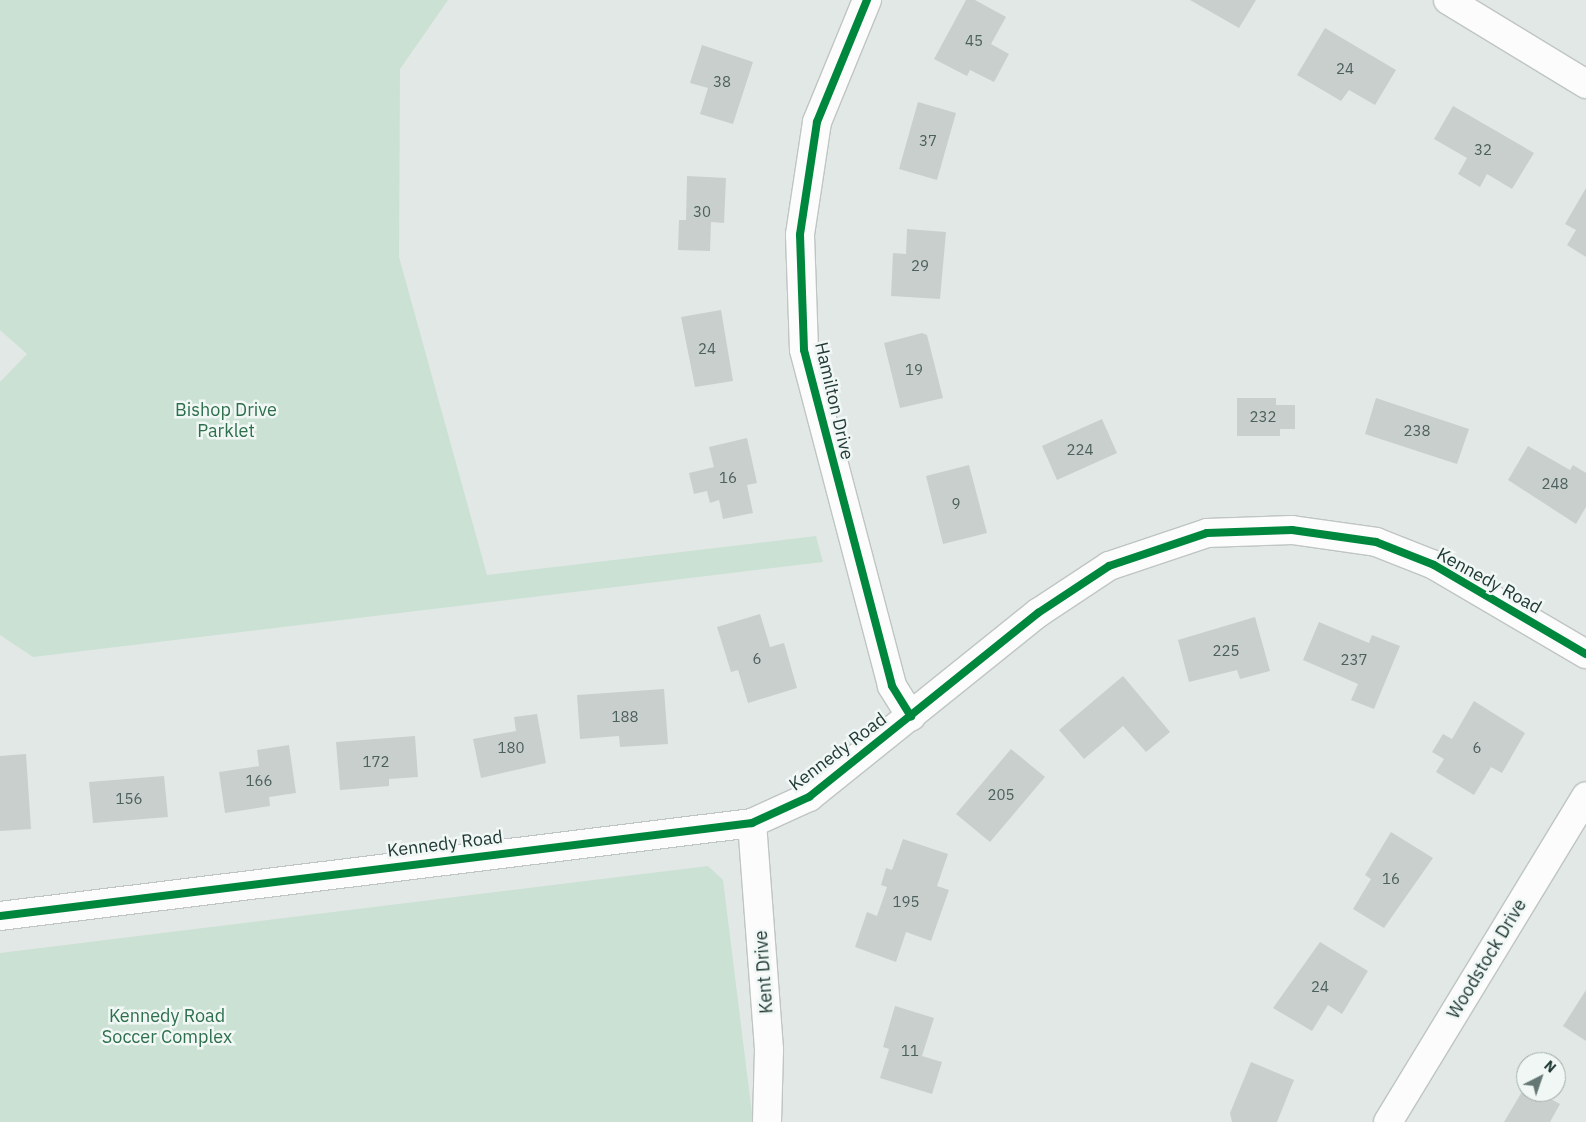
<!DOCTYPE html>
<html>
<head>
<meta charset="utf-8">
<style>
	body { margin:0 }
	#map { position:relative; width:1586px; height:1122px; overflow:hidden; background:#e2e8e6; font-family:"IBM Plex Sans",sans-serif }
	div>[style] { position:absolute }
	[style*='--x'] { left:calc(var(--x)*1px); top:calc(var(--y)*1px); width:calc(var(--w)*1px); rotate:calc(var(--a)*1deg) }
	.green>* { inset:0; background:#cbe1d4 }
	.building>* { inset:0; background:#c9cfcd }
	.roads { filter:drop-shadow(1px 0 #bfc5c3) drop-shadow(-1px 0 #bfc5c3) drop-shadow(0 1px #bfc5c3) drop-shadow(0 -1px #bfc5c3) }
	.minor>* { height:28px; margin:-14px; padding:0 14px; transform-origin:14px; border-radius:14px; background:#fbfcfb }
	.cycleway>* { height:8px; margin:-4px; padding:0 4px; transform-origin:4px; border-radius:4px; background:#00873e }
	span { translate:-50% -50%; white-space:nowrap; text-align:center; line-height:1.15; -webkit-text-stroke:5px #f0f7f4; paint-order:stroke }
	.number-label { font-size:15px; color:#4c605c }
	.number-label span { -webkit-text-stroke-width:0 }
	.street-label { font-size:18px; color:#213a36 }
	.park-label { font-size:18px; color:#2d6f4d }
	.north { position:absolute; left:1516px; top:1052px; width:50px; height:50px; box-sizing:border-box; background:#f0f7f4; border:1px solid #9daba8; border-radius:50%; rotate:41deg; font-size:14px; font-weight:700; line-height:20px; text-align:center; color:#213a36 }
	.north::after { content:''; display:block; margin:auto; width:18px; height:22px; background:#657774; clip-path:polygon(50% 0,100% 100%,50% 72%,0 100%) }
</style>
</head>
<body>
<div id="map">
	<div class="green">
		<div style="clip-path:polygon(0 0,448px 0,400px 69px,399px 257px,487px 575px,816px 536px,823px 562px,33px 657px,0 635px,0 382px,27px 354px,0 330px)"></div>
		<div style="clip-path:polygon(708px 866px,723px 880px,753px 1122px,0 1122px,0 953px)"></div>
	</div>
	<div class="building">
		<div style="clip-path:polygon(966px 0,975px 0,1006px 17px,991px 44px,1009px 54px,994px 82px,970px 70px,967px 76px,934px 59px)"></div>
		<div style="clip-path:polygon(1190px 0,1256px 0,1239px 28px)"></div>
		<div style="clip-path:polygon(1325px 28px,1396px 70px,1375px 105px,1349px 90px,1341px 101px,1297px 75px)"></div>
		<div style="clip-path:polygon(702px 45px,753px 62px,733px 124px,700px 114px,708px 88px,690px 83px)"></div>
		<div style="clip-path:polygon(918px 102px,956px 113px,937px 180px,899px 169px)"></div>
		<div style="clip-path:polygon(1453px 106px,1534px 153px,1512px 189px,1487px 174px,1480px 187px,1458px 174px,1467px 158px,1434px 139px)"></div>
		<div style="clip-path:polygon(687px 176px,726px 178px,724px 223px,711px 222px,710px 251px,678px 250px,679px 220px,686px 220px)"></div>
		<div style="clip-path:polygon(1586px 188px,1586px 257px,1567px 245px,1576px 230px,1565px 224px)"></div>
		<div style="clip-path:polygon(907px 229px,946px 232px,940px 299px,891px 296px,893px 253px,906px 254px)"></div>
		<div style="clip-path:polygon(721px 310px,733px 381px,695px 387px,681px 317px)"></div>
		<div style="clip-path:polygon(922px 333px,927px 335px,943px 398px,900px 408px,884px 343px)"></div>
		<div style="clip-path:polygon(1237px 398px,1276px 398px,1276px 405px,1295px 405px,1295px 429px,1280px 429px,1280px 436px,1237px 436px)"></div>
		<div style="clip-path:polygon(1376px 398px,1469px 429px,1457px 464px,1365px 434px)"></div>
		<div style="clip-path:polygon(1102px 419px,1117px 453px,1057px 480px,1042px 446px)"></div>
		<div style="clip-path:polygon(747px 438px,757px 483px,747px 485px,753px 513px,723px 519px,719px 500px,710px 503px,707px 491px,694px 494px,689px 473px,714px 467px,709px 447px)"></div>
		<div style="clip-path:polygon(1528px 446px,1570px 470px,1573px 465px,1586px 473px,1586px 507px,1576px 524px,1508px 480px)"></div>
		<div style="clip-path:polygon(969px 465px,987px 533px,943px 544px,926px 476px)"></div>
		<div style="clip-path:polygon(760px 614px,770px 647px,784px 643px,797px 688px,748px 703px,738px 670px,731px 672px,717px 627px)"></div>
		<div style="clip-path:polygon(1255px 617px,1270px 671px,1240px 679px,1237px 670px,1189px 682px,1178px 640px)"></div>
		<div style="clip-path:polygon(1319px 622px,1369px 643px,1372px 635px,1400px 646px,1374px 709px,1351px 700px,1358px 684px,1303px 660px)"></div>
		<div style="clip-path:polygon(1123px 676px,1170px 732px,1146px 752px,1123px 726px,1084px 759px,1059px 730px)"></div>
		<div style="clip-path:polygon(664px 689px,668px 744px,620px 747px,619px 736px,580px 739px,577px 695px)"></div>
		<div style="clip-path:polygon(1474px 701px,1525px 733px,1502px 773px,1491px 767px,1474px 795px,1436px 772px,1444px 759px,1432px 752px,1443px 734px,1452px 739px)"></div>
		<div style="clip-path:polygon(537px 714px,546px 763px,481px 778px,473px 739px,516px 731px,514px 717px)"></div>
		<div style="clip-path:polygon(415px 736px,418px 777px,389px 779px,389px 786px,340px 790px,336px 742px)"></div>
		<div style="clip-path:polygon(289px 745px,296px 793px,269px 797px,270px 806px,225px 813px,219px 772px,259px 766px,257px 750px)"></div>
		<div style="clip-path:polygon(1011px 749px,1045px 777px,990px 842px,956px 814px)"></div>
		<div style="clip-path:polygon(26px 754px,31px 829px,0 831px,0 756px)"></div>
		<div style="clip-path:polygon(164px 776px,168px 817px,93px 823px,89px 782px)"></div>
		<div style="clip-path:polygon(1391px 832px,1433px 858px,1384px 928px,1353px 909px,1371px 879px,1365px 875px)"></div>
		<div style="clip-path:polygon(903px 839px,948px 854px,937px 886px,949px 890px,931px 941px,906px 932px,896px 962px,855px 947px,867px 912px,877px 916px,887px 887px,881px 885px,886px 868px,892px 870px)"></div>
		<div style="clip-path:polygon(1320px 942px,1368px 971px,1342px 1014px,1328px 1005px,1312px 1031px,1273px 1008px)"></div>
		<div style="clip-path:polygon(1586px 990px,1586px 1041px,1563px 1026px)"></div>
		<div style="clip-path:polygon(895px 1006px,934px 1018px,922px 1056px,942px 1062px,932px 1094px,880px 1078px,889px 1049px,883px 1047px)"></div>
		<div style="clip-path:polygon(1251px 1062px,1294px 1080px,1277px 1122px,1232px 1122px,1230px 1113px)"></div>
		<div style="clip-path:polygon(1526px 1085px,1526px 1092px,1538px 1092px,1560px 1104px,1550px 1122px,1504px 1122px)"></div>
	</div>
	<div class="roads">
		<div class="minor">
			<div style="--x:867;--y:0;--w:132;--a:112.3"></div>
			<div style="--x:817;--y:122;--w:114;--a:98.6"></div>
			<div style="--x:800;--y:235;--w:115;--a:88"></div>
			<div style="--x:804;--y:350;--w:347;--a:75.3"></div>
			<div style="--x:892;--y:686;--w:36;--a:58"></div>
			<div style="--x:1448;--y:0;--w:162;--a:31.3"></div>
			<div style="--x:752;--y:823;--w:228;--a:85.7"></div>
			<div style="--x:769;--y:1050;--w:72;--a:91.6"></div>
			<div style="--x:0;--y:916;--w:758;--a:-7.05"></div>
			<div style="--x:752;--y:823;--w:63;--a:-24.5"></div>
			<div style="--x:809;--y:797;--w:294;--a:-38.8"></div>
			<div style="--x:1038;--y:613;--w:85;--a:-33.5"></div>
			<div style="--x:1109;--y:566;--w:103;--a:-18.6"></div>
			<div style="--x:1207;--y:533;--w:85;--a:-2"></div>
			<div style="--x:1292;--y:530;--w:85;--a:8.1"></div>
			<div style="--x:1376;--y:542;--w:62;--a:21.6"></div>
			<div style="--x:1434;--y:565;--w:176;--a:30.4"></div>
			<div style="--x:1388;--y:1122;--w:381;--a:-58.7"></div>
		</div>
	</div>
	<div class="cycleway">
		<div style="--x:867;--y:0;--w:132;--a:112.3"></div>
		<div style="--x:817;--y:122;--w:114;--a:98.6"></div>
		<div style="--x:800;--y:235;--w:115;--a:88"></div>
		<div style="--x:804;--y:350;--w:347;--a:75.3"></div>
		<div style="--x:892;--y:686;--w:36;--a:58"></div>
		<div style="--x:0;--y:916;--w:758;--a:-7.05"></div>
		<div style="--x:752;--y:823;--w:63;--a:-24.5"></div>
		<div style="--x:809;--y:797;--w:294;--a:-38.8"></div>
		<div style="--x:1038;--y:613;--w:85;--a:-33.5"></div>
		<div style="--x:1109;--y:566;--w:103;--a:-18.6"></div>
		<div style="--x:1207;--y:533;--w:85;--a:-2"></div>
		<div style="--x:1292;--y:530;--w:85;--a:8.1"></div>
		<div style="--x:1376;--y:542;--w:62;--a:21.6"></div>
		<div style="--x:1434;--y:565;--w:176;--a:30.4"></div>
	</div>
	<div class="number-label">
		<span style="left:974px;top:41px">45</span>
		<span style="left:1345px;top:69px">24</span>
		<span style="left:722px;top:82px">38</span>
		<span style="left:928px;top:141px">37</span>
		<span style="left:1483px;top:150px">32</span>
		<span style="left:702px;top:212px">30</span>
		<span style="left:920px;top:266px">29</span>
		<span style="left:707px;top:349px">24</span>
		<span style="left:914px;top:370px">19</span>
		<span style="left:1263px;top:417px">232</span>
		<span style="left:1417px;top:431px">238</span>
		<span style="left:1080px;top:450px">224</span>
		<span style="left:728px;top:478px">16</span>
		<span style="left:1555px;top:484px">248</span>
		<span style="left:956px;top:504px">9</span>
		<span style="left:1226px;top:651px">225</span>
		<span style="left:757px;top:659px">6</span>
		<span style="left:1354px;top:660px">237</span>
		<span style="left:625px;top:717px">188</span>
		<span style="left:511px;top:748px">180</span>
		<span style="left:1477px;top:748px">6</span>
		<span style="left:376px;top:762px">172</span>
		<span style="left:259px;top:781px">166</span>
		<span style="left:1001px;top:795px">205</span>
		<span style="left:129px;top:799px">156</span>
		<span style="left:1391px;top:879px">16</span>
		<span style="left:906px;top:902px">195</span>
		<span style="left:1320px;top:987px">24</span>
		<span style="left:910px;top:1051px">11</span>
	</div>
	<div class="street-label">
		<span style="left:834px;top:401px;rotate:77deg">Hamilton Drive</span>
		<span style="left:1489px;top:581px;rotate:29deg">Kennedy Road</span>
		<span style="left:838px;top:752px;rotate:-37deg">Kennedy Road</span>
		<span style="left:445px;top:844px;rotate:-7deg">Kennedy Road</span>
		<span style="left:1487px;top:959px;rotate:-59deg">Woodstock Drive</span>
		<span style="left:764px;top:972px;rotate:-94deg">Kent Drive</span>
	</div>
	<div class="park-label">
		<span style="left:226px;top:421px">Bishop Drive<br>Parklet</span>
		<span style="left:167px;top:1027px">Kennedy Road<br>Soccer Complex</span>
	</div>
	<div class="north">N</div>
</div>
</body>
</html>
